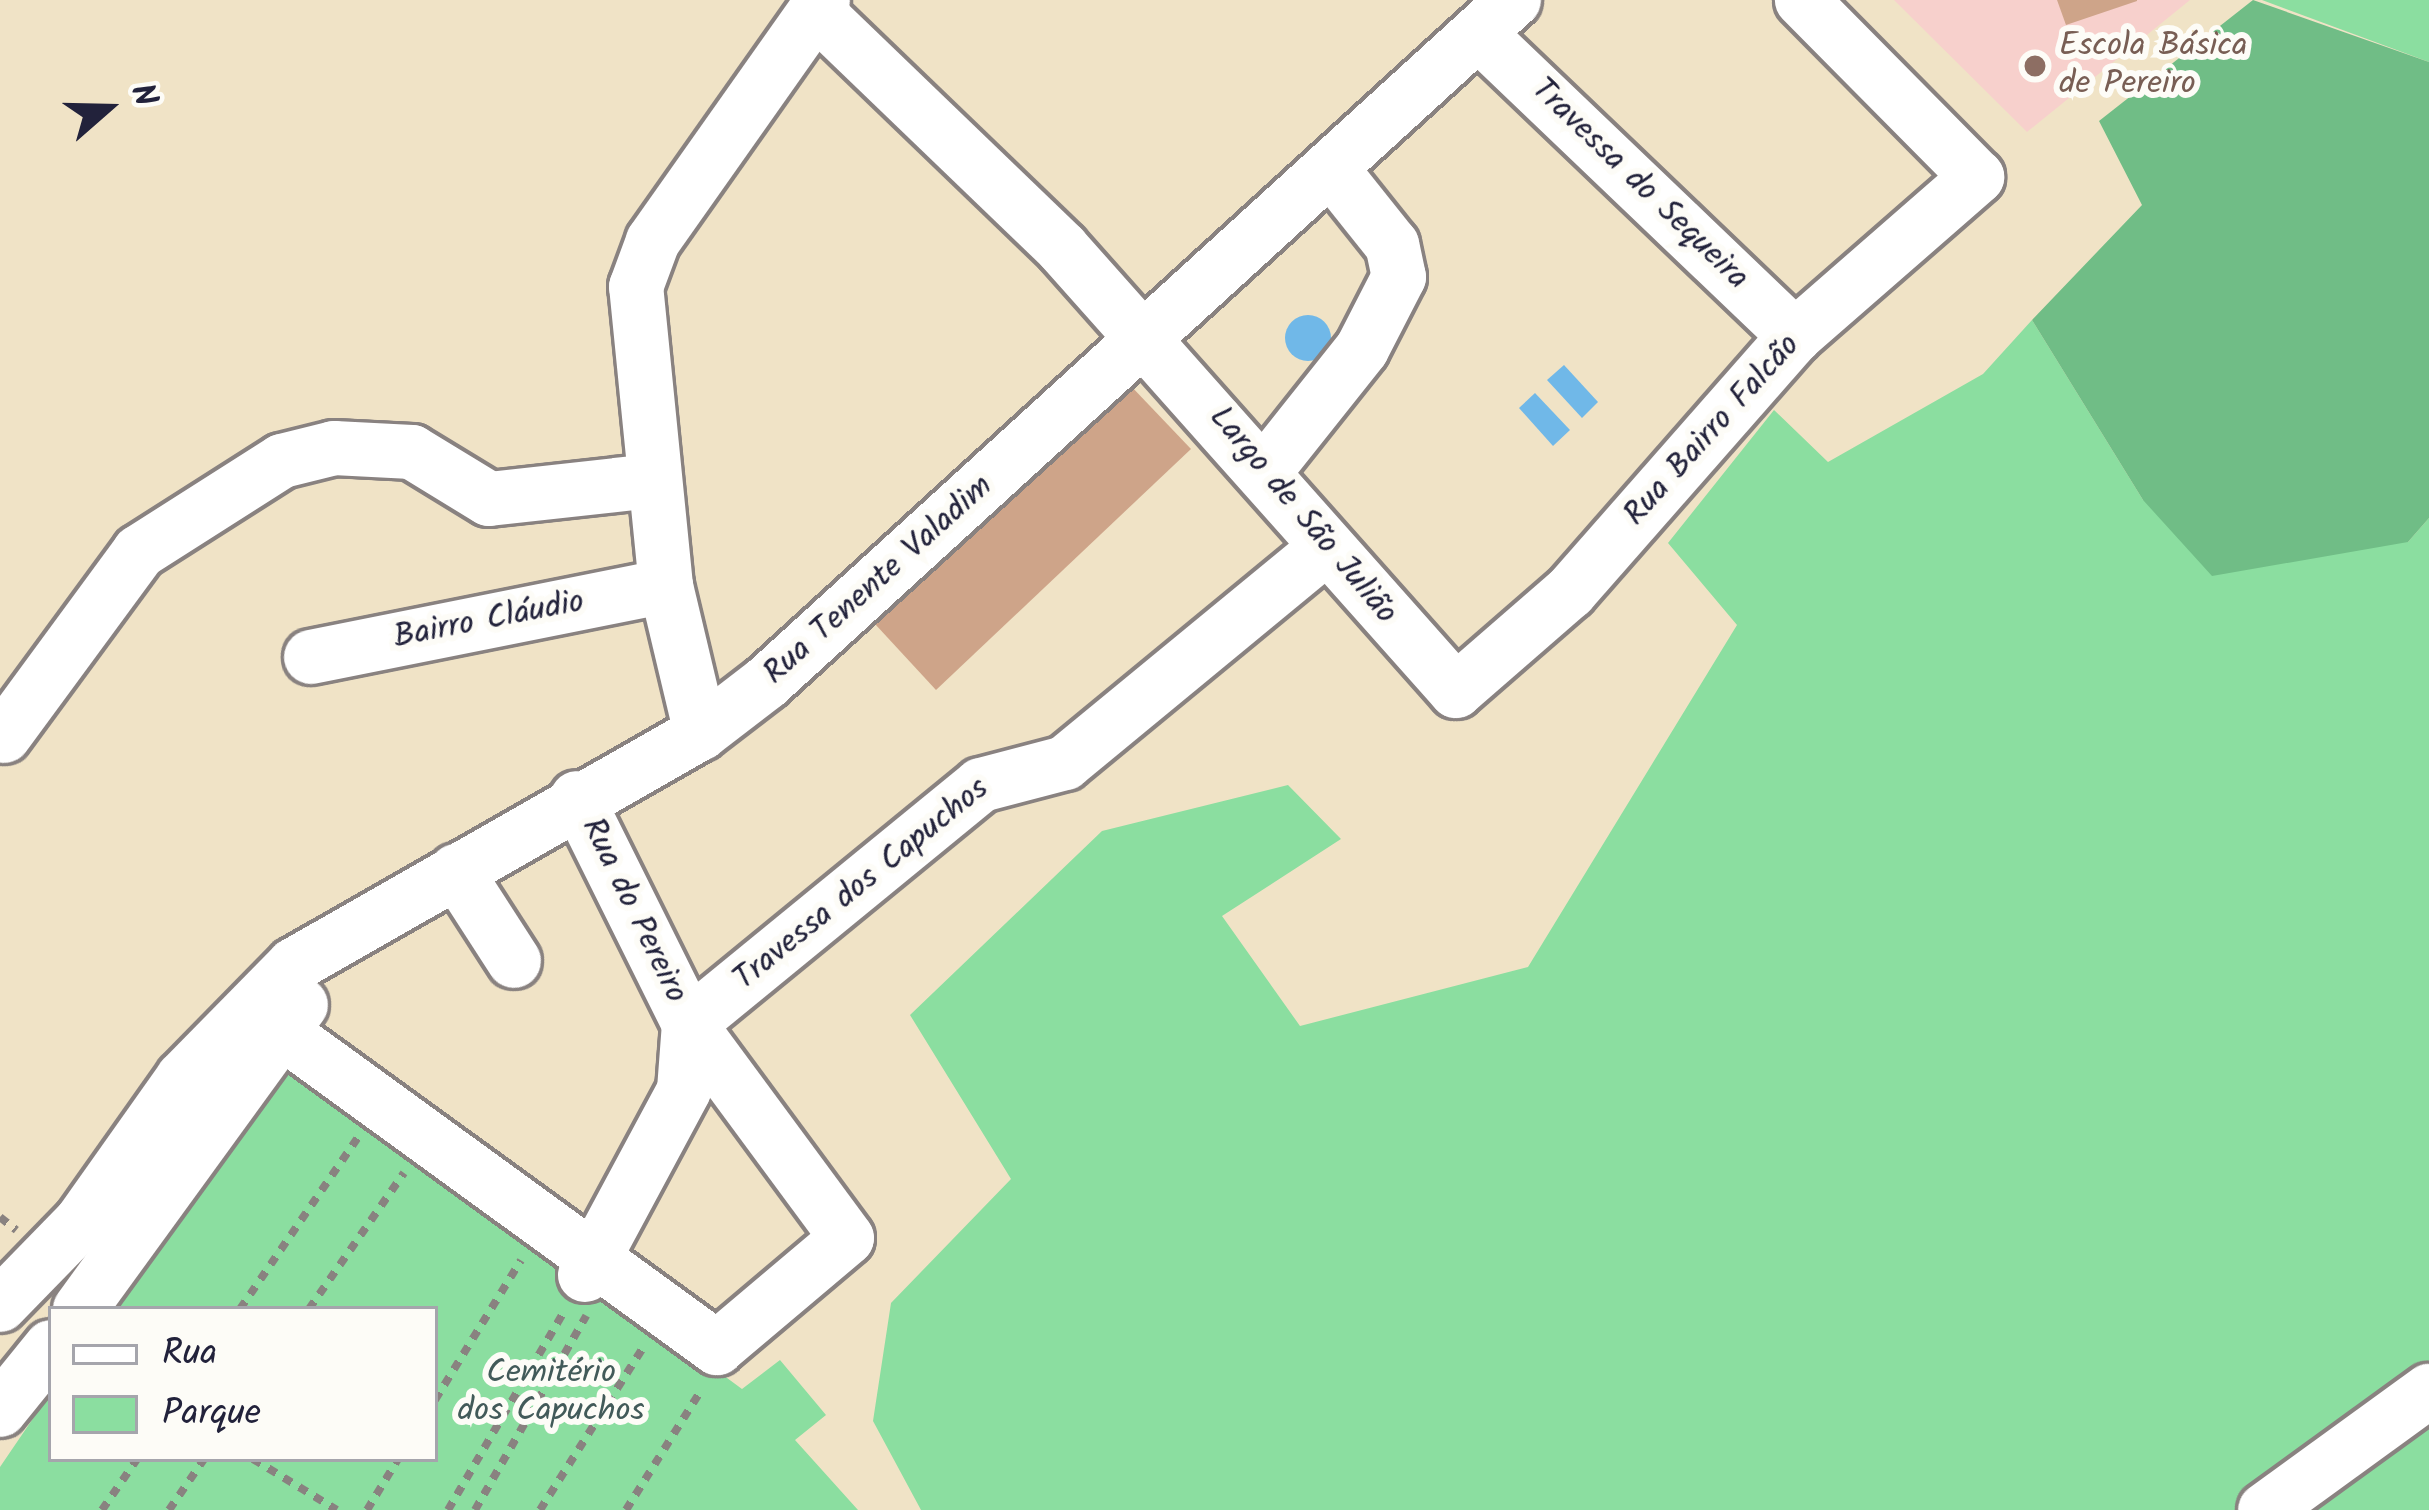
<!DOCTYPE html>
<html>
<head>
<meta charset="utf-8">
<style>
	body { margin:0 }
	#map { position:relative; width:2429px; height:1510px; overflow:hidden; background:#f0e3c6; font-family:Kalam,sans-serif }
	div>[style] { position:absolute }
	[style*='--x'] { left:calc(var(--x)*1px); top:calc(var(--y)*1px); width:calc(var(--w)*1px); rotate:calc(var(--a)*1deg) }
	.built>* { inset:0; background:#f7d0cc }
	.green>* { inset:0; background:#8bdea0 }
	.forest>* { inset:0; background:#70bd86 }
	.water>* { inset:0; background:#70b8e8 }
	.round { border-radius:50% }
	.building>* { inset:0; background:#cea489 }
	.path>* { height:8px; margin-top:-4px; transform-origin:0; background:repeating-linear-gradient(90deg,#898280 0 9px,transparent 0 18px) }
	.roads { filter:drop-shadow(3px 0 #898280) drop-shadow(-3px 0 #898280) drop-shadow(0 3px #898280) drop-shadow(0 -3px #898280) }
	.minor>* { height:54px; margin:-27px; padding:0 27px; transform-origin:27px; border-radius:27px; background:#fff }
	.dots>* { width:33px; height:33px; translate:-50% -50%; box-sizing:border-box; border:6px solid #fdfcf7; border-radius:50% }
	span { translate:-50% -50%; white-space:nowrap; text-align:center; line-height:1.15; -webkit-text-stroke:12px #fdfcf7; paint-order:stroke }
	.education-label { font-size:33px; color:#785e54 }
	.left { translate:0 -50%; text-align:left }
	.street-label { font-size:33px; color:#22223b }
	.park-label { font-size:33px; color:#425a59 }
	.legend { position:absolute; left:48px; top:1306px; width:390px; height:156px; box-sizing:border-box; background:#fdfcf7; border:3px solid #a5a5ac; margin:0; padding:15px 21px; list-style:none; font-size:36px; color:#22223b }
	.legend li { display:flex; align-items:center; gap:24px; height:60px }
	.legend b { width:60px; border:3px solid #a5a5ac }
	.north { position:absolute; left:48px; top:48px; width:120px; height:120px; -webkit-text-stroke:9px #fdfcf7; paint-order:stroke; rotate:70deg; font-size:33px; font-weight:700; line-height:48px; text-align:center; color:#22223b }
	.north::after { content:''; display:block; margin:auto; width:42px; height:54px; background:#22223b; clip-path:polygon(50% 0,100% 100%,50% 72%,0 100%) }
</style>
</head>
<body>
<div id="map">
	<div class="built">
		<div style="clip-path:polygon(1894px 0,2190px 0,2027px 132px)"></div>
	</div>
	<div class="green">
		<div style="clip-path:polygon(2262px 0,2429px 0,2429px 62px)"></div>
		<div style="clip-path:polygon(2032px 320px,2143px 500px,2408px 542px,2429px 518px,2429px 1510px,921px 1510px,873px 1421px,891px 1303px,1011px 1179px,910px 1015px,1102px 831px,1288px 785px,1341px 839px,1222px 916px,1300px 1026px,1528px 967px,1737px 625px,1668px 543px,1774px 410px,1828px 462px,1983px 374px)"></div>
		<div style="clip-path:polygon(283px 1051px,742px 1389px,780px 1360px,826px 1415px,795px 1440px,858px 1510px,0 1510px,0 1467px,51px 1392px,51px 1459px,435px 1459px,435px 1309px,108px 1309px)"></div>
	</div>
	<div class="forest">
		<div style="clip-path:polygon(2253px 0,2429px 62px,2429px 518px,2408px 542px,2212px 576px,2143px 500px,2032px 320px,2142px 205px,2099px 121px)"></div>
	</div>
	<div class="water">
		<div class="round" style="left:1285px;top:315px;width:46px;height:46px"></div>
		<div style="clip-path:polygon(1564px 365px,1598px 402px,1582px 418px,1547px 380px)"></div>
		<div style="clip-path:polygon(1535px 393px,1570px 430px,1553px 446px,1519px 408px)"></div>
	</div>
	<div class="building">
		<div style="clip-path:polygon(2057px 0,2137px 0,2137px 1px,2066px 25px)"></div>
		<div style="clip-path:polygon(1129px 384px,1191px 449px,936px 690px,875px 624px)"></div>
	</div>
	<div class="path">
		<div style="--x:0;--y:1217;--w:21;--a:39"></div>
		<div style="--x:240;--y:1309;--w:209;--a:-55.5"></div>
		<div style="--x:309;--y:1309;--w:166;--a:-55.1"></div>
		<div style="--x:435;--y:1400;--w:164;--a:-58.4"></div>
		<div style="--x:253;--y:1459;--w:98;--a:31.3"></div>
		<div style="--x:102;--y:1510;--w:62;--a:-55.5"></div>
		<div style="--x:169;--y:1510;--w:62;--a:-55.5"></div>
		<div style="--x:367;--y:1510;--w:60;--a:-58.7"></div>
		<div style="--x:448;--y:1510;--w:228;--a:-59.7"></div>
		<div style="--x:475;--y:1510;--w:224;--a:-60.2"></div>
		<div style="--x:540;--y:1510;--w:191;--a:-57.6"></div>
		<div style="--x:626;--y:1510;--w:143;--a:-57.9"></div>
	</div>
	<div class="roads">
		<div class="minor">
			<div style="--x:817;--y:12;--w:340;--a:43.9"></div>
			<div style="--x:1062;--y:248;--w:593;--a:48.35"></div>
			<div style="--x:1456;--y:691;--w:151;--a:-41"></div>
			<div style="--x:1570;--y:592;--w:341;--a:-48.7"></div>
			<div style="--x:1795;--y:336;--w:242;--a:-41.1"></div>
			<div style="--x:1977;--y:177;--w:249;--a:-134.7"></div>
			<div style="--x:1480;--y:35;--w:436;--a:43.7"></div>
			<div style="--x:1265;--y:471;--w:156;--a:-51.5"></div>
			<div style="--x:1362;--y:349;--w:81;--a:-62.8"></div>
			<div style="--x:1399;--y:277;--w:33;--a:-102"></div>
			<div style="--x:1392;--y:245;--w:95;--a:-128.6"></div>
			<div style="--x:311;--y:657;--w:362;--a:-11.3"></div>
			<div style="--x:701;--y:733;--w:151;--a:-103.4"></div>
			<div style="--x:666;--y:586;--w:301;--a:-95.7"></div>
			<div style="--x:636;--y:287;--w:49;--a:-69.7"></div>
			<div style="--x:653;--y:241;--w:295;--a:-54.8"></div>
			<div style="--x:4;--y:736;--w:228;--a:-53.7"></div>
			<div style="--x:139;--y:552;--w:169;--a:-32.5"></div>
			<div style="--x:282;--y:461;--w:54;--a:-14"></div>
			<div style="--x:334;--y:448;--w:78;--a:2.9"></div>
			<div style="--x:412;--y:452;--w:90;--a:31.4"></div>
			<div style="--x:489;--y:499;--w:164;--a:-6.3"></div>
			<div style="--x:456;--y:871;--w:107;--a:57.2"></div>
			<div style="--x:689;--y:1024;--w:377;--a:-39.3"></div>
			<div style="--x:981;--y:785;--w:87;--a:-14.7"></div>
			<div style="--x:1065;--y:763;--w:337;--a:-39.5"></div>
			<div style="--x:282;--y:1032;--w:538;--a:36"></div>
			<div style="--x:717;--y:1348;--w:170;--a:-40.2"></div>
			<div style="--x:847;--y:1238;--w:266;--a:-126.4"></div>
			<div style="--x:689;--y:1024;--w:252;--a:-116.4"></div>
			<div style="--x:585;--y:1275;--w:210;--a:-61.8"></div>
			<div style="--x:684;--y:1090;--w:66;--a:-85.7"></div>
			<div style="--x:0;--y:1305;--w:116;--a:-45.7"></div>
			<div style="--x:81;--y:1222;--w:176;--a:-54.7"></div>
			<div style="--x:183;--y:1078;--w:158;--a:-45.5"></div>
			<div style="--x:294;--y:965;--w:468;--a:-29.7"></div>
			<div style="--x:701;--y:733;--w:82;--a:-37.6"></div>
			<div style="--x:766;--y:683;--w:1013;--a:-42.4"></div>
			<div style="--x:80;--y:1309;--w:376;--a:-54"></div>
			<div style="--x:0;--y:1410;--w:81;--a:-51"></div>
			<div style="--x:2265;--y:1510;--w:203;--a:-36"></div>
		</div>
	</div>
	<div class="dots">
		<div style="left:2035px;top:66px;background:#8d6e63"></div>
	</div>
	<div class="education-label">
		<span class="left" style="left:2059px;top:66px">Escola Básica<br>de Pereiro</span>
	</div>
	<div class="street-label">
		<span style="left:1639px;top:185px;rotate:44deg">Travessa do Sequeira</span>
		<span style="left:1713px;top:431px;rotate:-48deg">Rua Bairro Falcão</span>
		<span style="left:1302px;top:516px;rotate:50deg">Largo de São Julião</span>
		<span style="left:879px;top:581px;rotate:-42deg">Rua Tenente Valadim</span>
		<span style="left:489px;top:621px;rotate:-11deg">Bairro Cláudio</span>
		<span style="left:862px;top:885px;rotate:-39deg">Travessa dos Capuchos</span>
		<span style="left:633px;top:911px;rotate:64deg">Rua do Pereiro</span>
	</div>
	<div class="park-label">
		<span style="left:551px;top:1393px">Cemitério<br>dos Capuchos</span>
	</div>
	<ul class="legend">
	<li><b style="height:15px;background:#fff"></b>Rua</li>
	<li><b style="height:33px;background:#8bdea0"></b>Parque</li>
	</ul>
	<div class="north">N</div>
</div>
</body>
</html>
